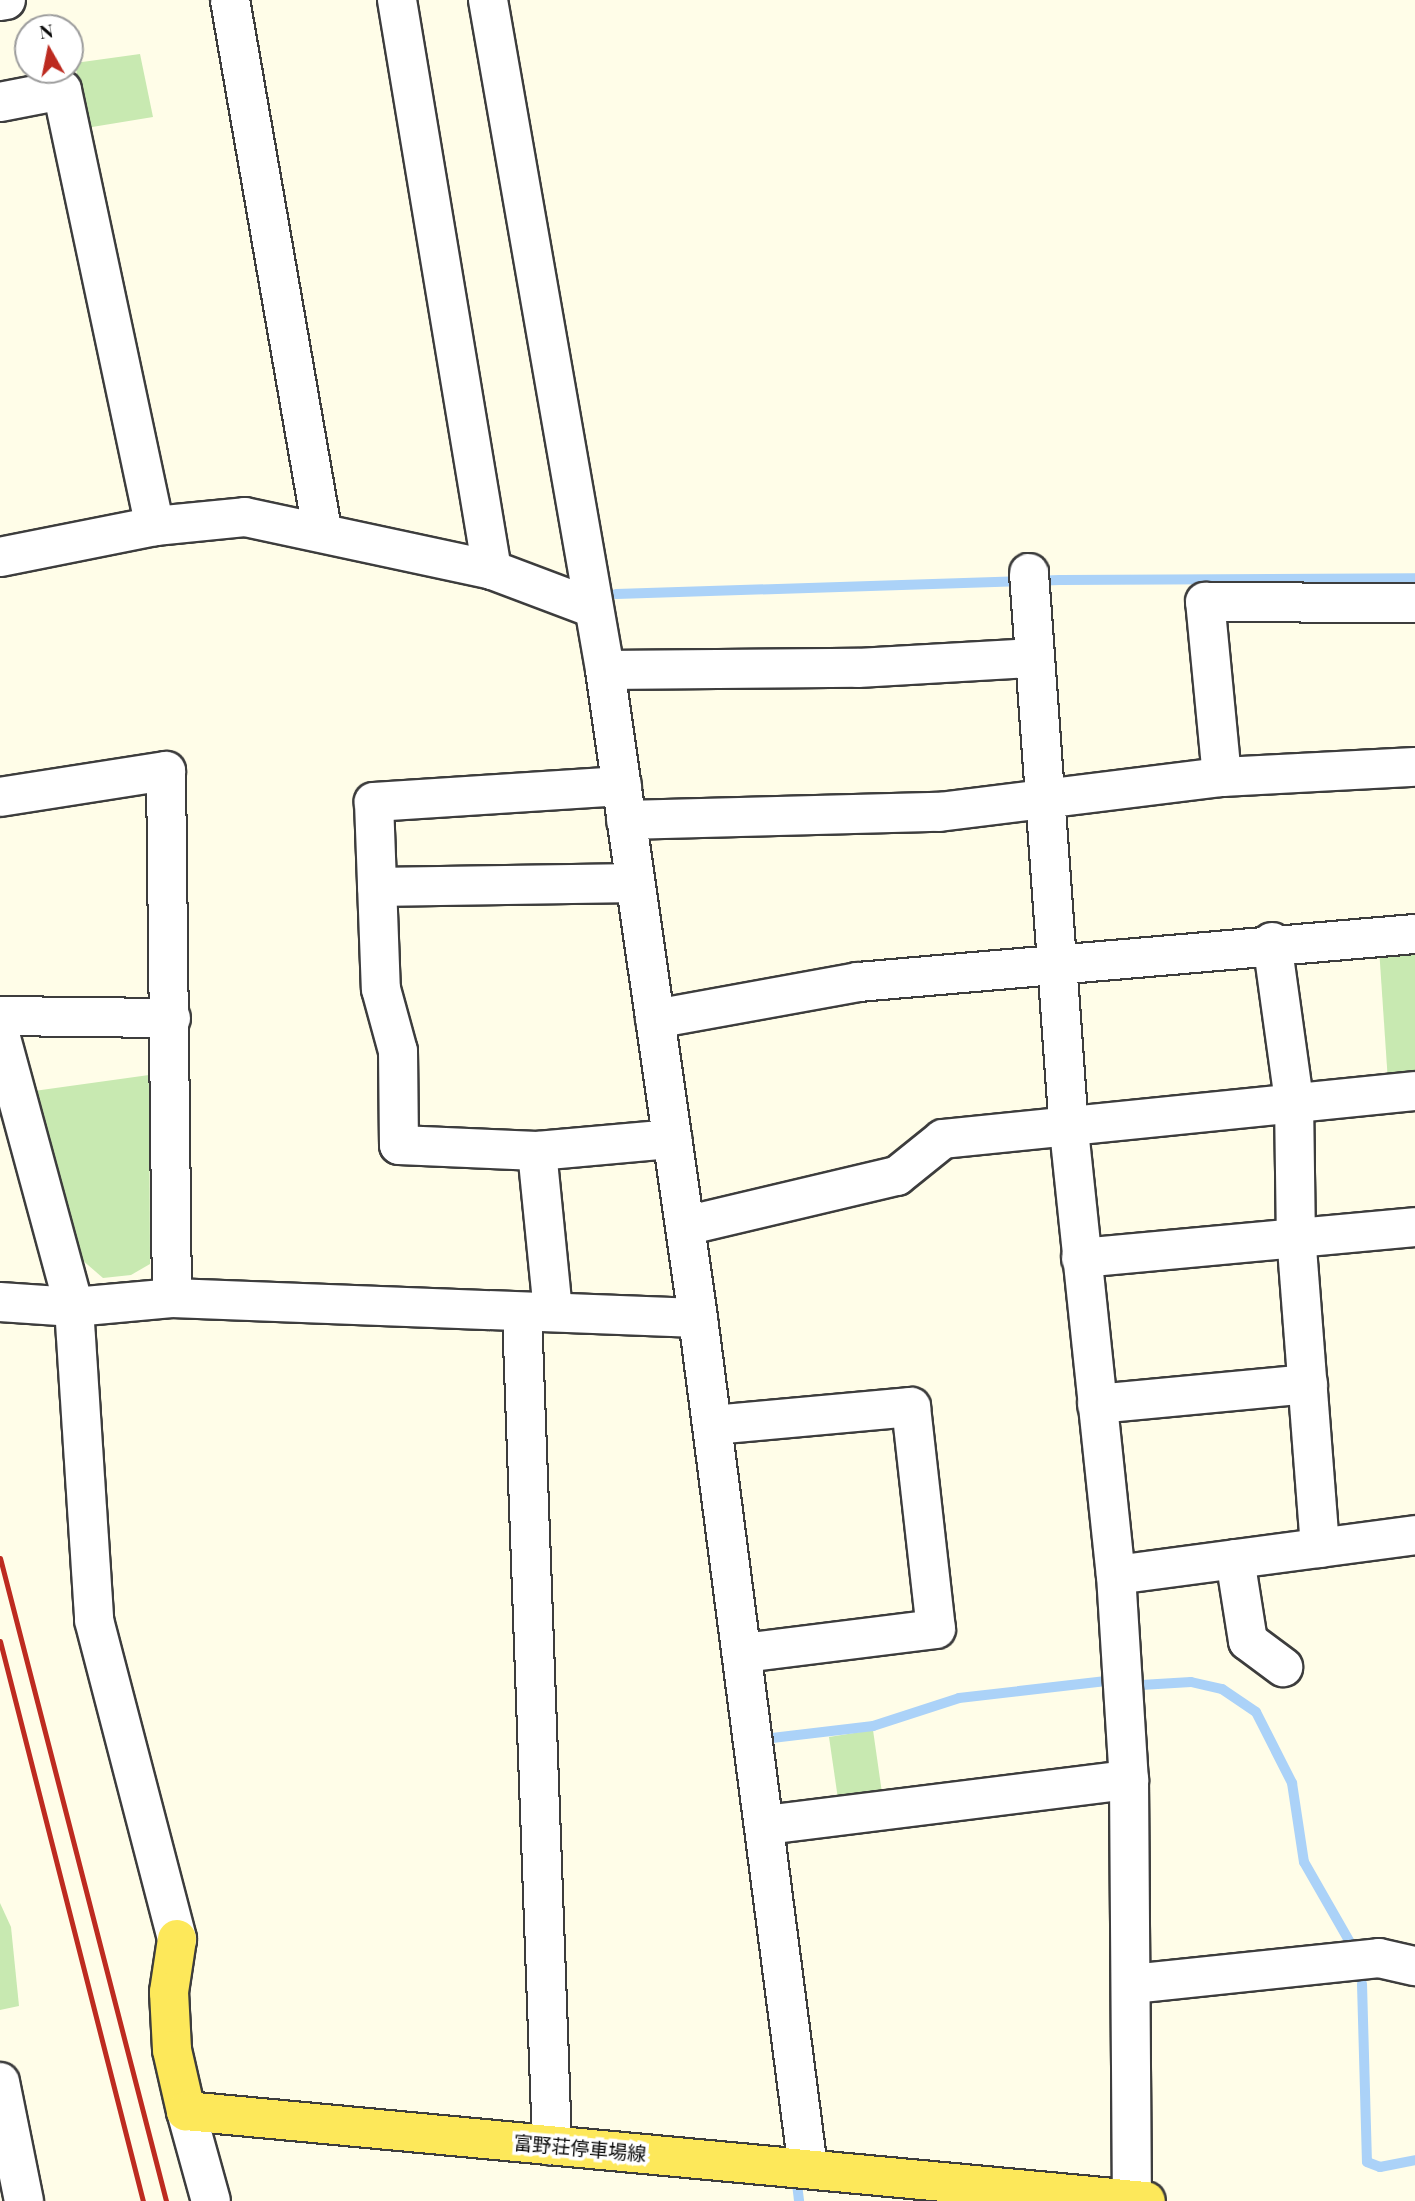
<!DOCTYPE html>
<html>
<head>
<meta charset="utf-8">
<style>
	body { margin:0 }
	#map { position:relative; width:1415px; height:2201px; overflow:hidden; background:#fffde8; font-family:"Playfair Display","Noto Sans JP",serif }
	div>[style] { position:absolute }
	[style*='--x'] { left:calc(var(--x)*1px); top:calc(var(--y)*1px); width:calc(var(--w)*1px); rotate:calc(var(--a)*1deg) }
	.green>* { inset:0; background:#c8e9b1 }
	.stream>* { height:10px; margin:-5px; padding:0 5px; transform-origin:5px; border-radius:5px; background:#abd2f8 }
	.roads { filter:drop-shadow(2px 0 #3d3d3d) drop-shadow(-2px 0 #3d3d3d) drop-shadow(0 2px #3d3d3d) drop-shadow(0 -2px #3d3d3d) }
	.minor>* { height:38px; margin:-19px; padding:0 19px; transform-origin:19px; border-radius:19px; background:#fff }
	.major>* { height:38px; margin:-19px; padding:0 19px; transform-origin:19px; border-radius:19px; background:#fde85a }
	.rail>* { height:5px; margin:-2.5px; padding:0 2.5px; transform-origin:2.5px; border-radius:2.5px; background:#bd2b20 }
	span { translate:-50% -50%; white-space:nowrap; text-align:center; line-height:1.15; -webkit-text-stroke:7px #fff; paint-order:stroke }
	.street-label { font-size:19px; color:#0a0a0a }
	.north { position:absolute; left:14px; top:14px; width:70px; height:70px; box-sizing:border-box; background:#fff; border:2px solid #9d9d9d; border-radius:50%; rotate:351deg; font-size:19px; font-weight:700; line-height:28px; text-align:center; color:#0a0a0a }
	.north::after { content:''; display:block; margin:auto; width:24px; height:32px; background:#bd2b20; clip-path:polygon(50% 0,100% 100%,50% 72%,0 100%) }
</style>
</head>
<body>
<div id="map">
	<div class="green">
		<div style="clip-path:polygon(140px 54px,153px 117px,86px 128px,75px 63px)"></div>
		<div style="clip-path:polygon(1415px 945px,1415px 1080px,1388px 1082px,1379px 948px)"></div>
		<div style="clip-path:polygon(149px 1075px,150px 1264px,131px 1275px,103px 1278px,81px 1259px,34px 1091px)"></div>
		<div style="clip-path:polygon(873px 1730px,882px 1793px,838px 1799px,829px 1737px)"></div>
		<div style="clip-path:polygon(0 1903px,11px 1927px,19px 2006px,0 2010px)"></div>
	</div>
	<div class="stream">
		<div style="--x:616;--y:594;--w:444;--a:-1.8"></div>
		<div style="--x:1060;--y:580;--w:355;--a:-0.3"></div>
		<div style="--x:1141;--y:1685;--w:50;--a:-3.4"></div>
		<div style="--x:1191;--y:1682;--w:32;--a:13"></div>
		<div style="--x:1222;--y:1689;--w:41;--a:34.1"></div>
		<div style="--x:1256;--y:1712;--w:80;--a:63.1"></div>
		<div style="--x:1292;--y:1783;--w:80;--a:81.4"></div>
		<div style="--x:1304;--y:1862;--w:103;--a:60.2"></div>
		<div style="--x:772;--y:1738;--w:102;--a:-6.8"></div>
		<div style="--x:873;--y:1726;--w:90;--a:-18"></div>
		<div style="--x:959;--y:1698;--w:148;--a:-6.6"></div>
		<div style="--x:1362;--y:1984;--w:178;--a:88.4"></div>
		<div style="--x:1367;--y:2162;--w:14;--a:21"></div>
		<div style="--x:1380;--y:2167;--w:36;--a:-11"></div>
		<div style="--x:796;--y:2176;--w:25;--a:83"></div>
	</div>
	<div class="roads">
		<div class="minor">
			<div style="--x:230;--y:0;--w:538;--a:80.15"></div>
			<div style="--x:397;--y:0;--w:578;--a:80.54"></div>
			<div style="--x:488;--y:0;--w:680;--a:80.09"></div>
			<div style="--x:605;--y:670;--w:655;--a:81.83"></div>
			<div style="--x:698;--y:1318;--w:858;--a:82.63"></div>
			<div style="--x:0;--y:1;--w:6;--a:-9"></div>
			<div style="--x:0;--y:102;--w:63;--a:-11"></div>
			<div style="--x:62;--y:90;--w:446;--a:78"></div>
			<div style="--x:0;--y:557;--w:158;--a:-11.3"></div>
			<div style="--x:155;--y:526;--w:90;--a:-5.7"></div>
			<div style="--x:245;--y:517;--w:253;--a:12.1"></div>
			<div style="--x:492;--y:570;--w:108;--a:20.6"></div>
			<div style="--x:1029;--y:573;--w:558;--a:85.89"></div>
			<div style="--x:1069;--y:1130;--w:447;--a:84"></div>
			<div style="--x:1116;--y:1575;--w:205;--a:86.4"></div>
			<div style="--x:1129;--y:1780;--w:419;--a:89.6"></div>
			<div style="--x:605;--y:670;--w:253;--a:-0.5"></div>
			<div style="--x:858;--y:668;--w:176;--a:-3.3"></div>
			<div style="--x:1222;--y:777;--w:176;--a:-95.5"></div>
			<div style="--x:1205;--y:602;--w:210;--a:0.3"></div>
			<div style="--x:622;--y:786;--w:249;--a:176.3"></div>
			<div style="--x:374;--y:802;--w:187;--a:87.9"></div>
			<div style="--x:381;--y:989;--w:64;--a:74.7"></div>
			<div style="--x:398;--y:1051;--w:94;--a:89.4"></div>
			<div style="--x:399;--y:1145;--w:138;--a:2.5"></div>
			<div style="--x:537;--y:1151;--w:136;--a:-5.1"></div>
			<div style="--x:0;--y:797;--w:168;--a:-8.9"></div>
			<div style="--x:166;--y:771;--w:527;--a:89.35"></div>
			<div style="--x:626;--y:820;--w:313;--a:-1.5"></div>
			<div style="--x:939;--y:812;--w:285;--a:-7.1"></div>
			<div style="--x:1222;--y:777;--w:193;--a:-3"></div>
			<div style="--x:377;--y:887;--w:258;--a:-0.9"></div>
			<div style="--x:1272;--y:942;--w:160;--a:82.1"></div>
			<div style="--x:1294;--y:1100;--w:135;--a:89.2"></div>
			<div style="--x:1296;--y:1235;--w:314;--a:85.6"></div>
			<div style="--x:0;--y:1016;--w:171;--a:0.7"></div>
			<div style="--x:655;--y:1019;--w:206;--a:-10.3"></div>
			<div style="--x:858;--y:982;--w:559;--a:-4.93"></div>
			<div style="--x:0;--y:1034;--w:283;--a:74.8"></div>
			<div style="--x:74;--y:1307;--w:314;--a:86.3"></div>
			<div style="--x:94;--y:1620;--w:330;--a:75.4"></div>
			<div style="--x:537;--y:1151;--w:160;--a:84.3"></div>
			<div style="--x:685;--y:1226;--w:218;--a:-13.3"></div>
			<div style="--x:897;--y:1176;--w:59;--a:-38.8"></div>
			<div style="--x:943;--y:1139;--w:474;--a:-5.8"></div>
			<div style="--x:1081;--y:1258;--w:335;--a:-5.3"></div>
			<div style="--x:0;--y:1302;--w:74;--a:3.9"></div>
			<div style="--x:74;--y:1307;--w:98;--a:-5.2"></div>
			<div style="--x:172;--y:1298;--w:526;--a:2.18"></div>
			<div style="--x:522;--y:1313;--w:833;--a:87.93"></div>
			<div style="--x:1097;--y:1404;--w:212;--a:-5.4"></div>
			<div style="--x:713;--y:1425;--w:199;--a:-5.2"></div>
			<div style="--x:911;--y:1407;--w:223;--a:83.6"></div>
			<div style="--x:936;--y:1629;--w:194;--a:172.9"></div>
			<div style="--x:1235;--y:1559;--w:83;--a:81"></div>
			<div style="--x:1248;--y:1641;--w:44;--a:36.6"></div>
			<div style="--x:1116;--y:1575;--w:302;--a:-7.6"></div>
			<div style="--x:766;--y:1825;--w:366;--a:-7.1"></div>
			<div style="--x:1132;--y:1984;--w:248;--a:-6"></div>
			<div style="--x:1379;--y:1958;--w:37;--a:13"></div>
			<div style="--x:0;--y:2082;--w:121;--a:78.6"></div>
			<div style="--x:186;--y:2111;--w:93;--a:74.5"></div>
		</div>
		<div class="major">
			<div style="--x:177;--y:1939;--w:54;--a:98.6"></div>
			<div style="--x:169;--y:1992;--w:58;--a:87"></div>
			<div style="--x:172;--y:2050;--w:63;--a:77.1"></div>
			<div style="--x:186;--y:2111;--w:964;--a:5.36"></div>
		</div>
	</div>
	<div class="rail">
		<div style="--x:0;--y:1558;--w:664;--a:75.52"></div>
		<div style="--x:0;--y:1641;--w:578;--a:75.68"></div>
	</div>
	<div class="street-label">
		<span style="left:580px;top:2148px;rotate:5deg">富野荘停車場線</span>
	</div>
	<div class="north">N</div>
</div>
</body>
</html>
